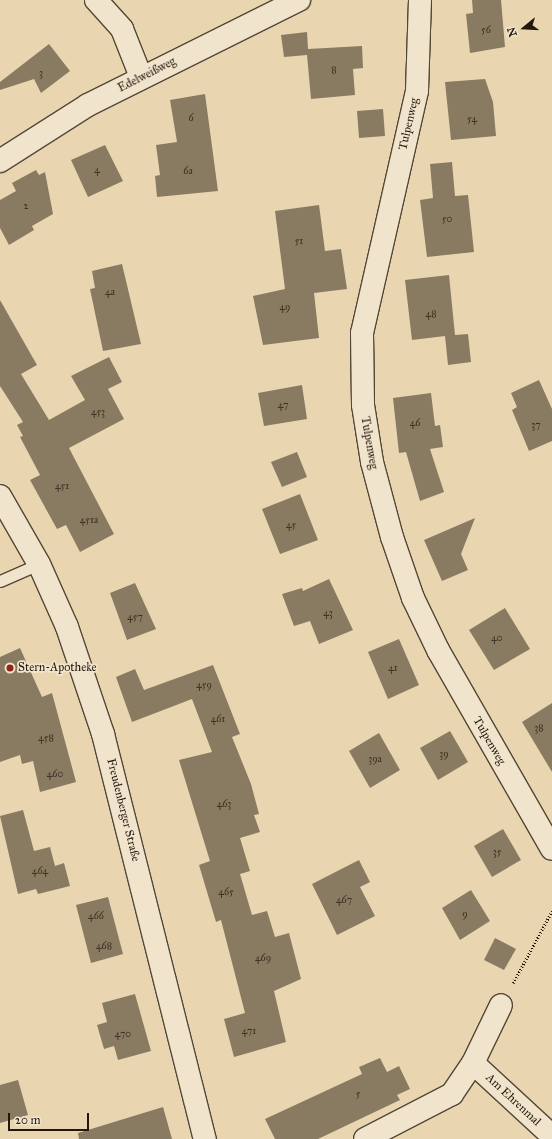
<!DOCTYPE html>
<html>
<head>
<meta charset="utf-8">
<style>
	body { margin:0 }
	#map { position:relative; width:552px; height:1139px; overflow:hidden; background:#e9d6b1; font-family:"IM FELL Great Primer",serif }
	div>[style] { position:absolute }
	[style*='--x'] { left:calc(var(--x)*1px); top:calc(var(--y)*1px); width:calc(var(--w)*1px); rotate:calc(var(--a)*1deg) }
	.building>* { inset:0; background:#897a62 }
	.path>* { height:2.5px; margin-top:-1.25px; transform-origin:0; background:repeating-linear-gradient(90deg,#21170d 0 1px,transparent 0 3px) }
	.roads { filter:drop-shadow(1px 0 #534736) drop-shadow(-1px 0 #534736) drop-shadow(0 1px #534736) drop-shadow(0 -1px #534736) }
	.service>* { height:11px; margin:-5.5px; padding:0 5.5px; transform-origin:5.5px; border-radius:5.5px; background:#f1e4cc }
	.minor>* { height:22px; margin:-11px; padding:0 11px; transform-origin:11px; border-radius:11px; background:#f1e4cc }
	.dots>* { width:11px; height:11px; translate:-50% -50%; box-sizing:border-box; border:2px solid #f1e4cc; border-radius:50% }
	span { translate:-50% -50%; white-space:nowrap; text-align:center; line-height:1.15; -webkit-text-stroke:3.5px #f1e4cc; paint-order:stroke }
	.number-label { font-size:10px; color:#3b3022 }
	.number-label span { -webkit-text-stroke-width:0 }
	.street-label { font-size:12px; color:#21170d }
	.poi-label { font-size:12px; color:#21170d }
	.left { translate:0 -50%; text-align:left }
	.north { position:absolute; left:504px; top:8px; width:40px; height:40px; -webkit-text-stroke:3px #f1e4cc; paint-order:stroke; rotate:252deg; font-size:11px; font-weight:700; line-height:16px; text-align:center; color:#21170d }
	.north::after { content:''; display:block; margin:auto; width:14px; height:18px; background:#21170d; clip-path:polygon(50% 0,100% 100%,50% 72%,0 100%) }
	.scale { position:absolute; left:8px; top:1113px; width:81px; height:18px; box-sizing:border-box; border:2px solid #21170d; border-top:0; padding-left:5px; font-size:12px; line-height:14px; white-space:nowrap; color:#21170d; -webkit-text-stroke:3px #f1e4cc; paint-order:stroke }
</style>
</head>
<body>
<div id="map">
	<div class="building">
		<div style="clip-path:polygon(472px 0,501px 0,505px 47px,470px 53px,466px 14px,473px 13px)"></div>
		<div style="clip-path:polygon(307px 32px,308px 49px,362px 46px,363px 68px,353px 69px,355px 95px,311px 99px,307px 55px,284px 57px,281px 35px)"></div>
		<div style="clip-path:polygon(49px 44px,70px 71px,41px 93px,34px 79px,0 90px,0 82px)"></div>
		<div style="clip-path:polygon(485px 79px,493px 102px,496px 136px,451px 140px,445px 82px)"></div>
		<div style="clip-path:polygon(205px 94px,218px 191px,157px 197px,155px 176px,160px 175px,156px 145px,177px 142px,170px 100px)"></div>
		<div style="clip-path:polygon(383px 109px,385px 136px,359px 138px,357px 111px)"></div>
		<div style="clip-path:polygon(105px 145px,123px 181px,88px 197px,71px 160px)"></div>
		<div style="clip-path:polygon(452px 162px,455px 196px,468px 195px,474px 252px,427px 257px,420px 200px,433px 198px,430px 164px)"></div>
		<div style="clip-path:polygon(36px 170px,39px 175px,45px 172px,53px 214px,32px 226px,34px 230px,9px 245px,0 228px,0 200px,16px 191px,12px 183px)"></div>
		<div style="clip-path:polygon(319px 205px,325px 251px,341px 249px,347px 289px,314px 293px,319px 338px,263px 345px,253px 296px,285px 289px,275px 211px)"></div>
		<div style="clip-path:polygon(122px 264px,141px 344px,103px 351px,90px 289px,95px 288px,92px 271px)"></div>
		<div style="clip-path:polygon(449px 275px,455px 335px,468px 334px,471px 362px,448px 365px,445px 336px,412px 340px,405px 280px)"></div>
		<div style="clip-path:polygon(0 300px,37px 365px,21px 374px,49px 420px,85px 400px,71px 376px,109px 357px,122px 382px,108px 389px,124px 419px,69px 448px,114px 534px,80px 552px,66px 525px,57px 529px,30px 480px,40px 475px,20px 437px,23px 436px,17px 425px,23px 422px,0 386px)"></div>
		<div style="clip-path:polygon(539px 380px,552px 409px,552px 441px,529px 451px,512px 410px,517px 407px,511px 393px)"></div>
		<div style="clip-path:polygon(302px 385px,307px 419px,264px 426px,258px 393px)"></div>
		<div style="clip-path:polygon(431px 393px,435px 426px,440px 425px,443px 447px,430px 449px,444px 492px,420px 501px,406px 452px,399px 453px,393px 398px)"></div>
		<div style="clip-path:polygon(297px 452px,307px 477px,282px 487px,271px 462px)"></div>
		<div style="clip-path:polygon(300px 494px,318px 540px,280px 554px,262px 509px)"></div>
		<div style="clip-path:polygon(475px 518px,461px 554px,468px 570px,442px 581px,424px 540px)"></div>
		<div style="clip-path:polygon(329px 579px,353px 630px,319px 644px,310px 621px,294px 626px,282px 594px,302px 588px,303px 591px)"></div>
		<div style="clip-path:polygon(135px 583px,156px 629px,127px 640px,110px 593px)"></div>
		<div style="clip-path:polygon(505px 608px,530px 649px,494px 670px,469px 630px)"></div>
		<div style="clip-path:polygon(399px 639px,419px 685px,388px 699px,368px 652px)"></div>
		<div style="clip-path:polygon(20px 648px,42px 697px,52px 693px,76px 782px,40px 792px,33px 761px,22px 764px,20px 755px,0 762px,0 657px)"></div>
		<div style="clip-path:polygon(213px 665px,240px 734px,232px 737px,251px 784px,259px 814px,254px 815px,260px 832px,240px 838px,250px 871px,240px 874px,252px 915px,267px 911px,275px 937px,289px 933px,301px 979px,274px 991px,286px 1042px,234px 1057px,224px 1019px,245px 1013px,221px 920px,216px 922px,199px 865px,210px 861px,179px 760px,212px 752px,192px 699px,132px 722px,116px 677px,135px 669px,144px 690px)"></div>
		<div style="clip-path:polygon(552px 703px,552px 772px,522px 722px)"></div>
		<div style="clip-path:polygon(450px 731px,468px 762px,438px 780px,420px 748px)"></div>
		<div style="clip-path:polygon(379px 733px,400px 770px,370px 788px,349px 751px)"></div>
		<div style="clip-path:polygon(23px 810px,34px 851px,50px 847px,55px 866px,64px 863px,70px 886px,38px 894px,36px 889px,18px 894px,0 816px)"></div>
		<div style="clip-path:polygon(503px 829px,521px 860px,492px 877px,474px 846px)"></div>
		<div style="clip-path:polygon(359px 860px,370px 882px,360px 887px,375px 916px,337px 935px,312px 884px)"></div>
		<div style="clip-path:polygon(471px 890px,490px 921px,460px 940px,442px 908px)"></div>
		<div style="clip-path:polygon(108px 897px,123px 954px,91px 963px,76px 905px)"></div>
		<div style="clip-path:polygon(495px 938px,516px 949px,504px 970px,484px 960px)"></div>
		<div style="clip-path:polygon(135px 994px,151px 1051px,118px 1060px,114px 1046px,104px 1049px,97px 1025px,107px 1022px,102px 1003px)"></div>
		<div style="clip-path:polygon(380px 1058px,387px 1072px,399px 1066px,410px 1089px,397px 1095px,400px 1100px,318px 1139px,275px 1139px,265px 1119px,362px 1074px,359px 1067px)"></div>
		<div style="clip-path:polygon(18px 1080px,28px 1115px,0 1123px,0 1085px)"></div>
		<div style="clip-path:polygon(163px 1107px,172px 1139px,79px 1139px,78px 1133px)"></div>
	</div>
	<div class="path">
		<div style="--x:513;--y:983;--w:82;--a:-61.6"></div>
	</div>
	<div class="roads">
		<div class="service">
			<div style="--x:0;--y:581;--w:43;--a:-23.6"></div>
		</div>
		<div class="minor">
			<div style="--x:96;--y:0;--w:39;--a:48"></div>
			<div style="--x:122;--y:29;--w:52;--a:68.4"></div>
			<div style="--x:420;--y:0;--w:91;--a:91.9"></div>
			<div style="--x:417;--y:91;--w:248;--a:102.8"></div>
			<div style="--x:362;--y:333;--w:72;--a:89.2"></div>
			<div style="--x:363;--y:405;--w:58;--a:81"></div>
			<div style="--x:372;--y:462;--w:78;--a:75.1"></div>
			<div style="--x:392;--y:537;--w:65;--a:71"></div>
			<div style="--x:413;--y:598;--w:58;--a:64.3"></div>
			<div style="--x:438;--y:650;--w:229;--a:60.2"></div>
			<div style="--x:0;--y:161;--w:104;--a:-32.5"></div>
			<div style="--x:88;--y:105;--w:236;--a:-26.5"></div>
			<div style="--x:0;--y:496;--w:78;--a:60.2"></div>
			<div style="--x:39;--y:564;--w:69;--a:66"></div>
			<div style="--x:67;--y:627;--w:113;--a:71.4"></div>
			<div style="--x:103;--y:734;--w:418;--a:75.9"></div>
			<div style="--x:473;--y:1063;--w:108;--a:42.7"></div>
			<div style="--x:365;--y:1139;--w:98;--a:-27.3"></div>
			<div style="--x:452;--y:1094;--w:37;--a:-56"></div>
			<div style="--x:473;--y:1063;--w:64;--a:-64.2"></div>
		</div>
	</div>
	<div class="dots">
		<div style="left:10px;top:668px;background:#8f2418"></div>
	</div>
	<div class="number-label">
		<span style="left:486px;top:31px">56</span>
		<span style="left:334px;top:71px">8</span>
		<span style="left:41px;top:74px">3</span>
		<span style="left:191px;top:119px">6</span>
		<span style="left:472px;top:120px">54</span>
		<span style="left:97px;top:171px">4</span>
		<span style="left:188px;top:172px">6a</span>
		<span style="left:26px;top:207px">2</span>
		<span style="left:447px;top:220px">50</span>
		<span style="left:299px;top:242px">51</span>
		<span style="left:110px;top:293px">4a</span>
		<span style="left:285px;top:308px">49</span>
		<span style="left:431px;top:315px">48</span>
		<span style="left:283px;top:406px">47</span>
		<span style="left:98px;top:413px">453</span>
		<span style="left:415px;top:424px">46</span>
		<span style="left:536px;top:426px">37</span>
		<span style="left:62px;top:487px">451</span>
		<span style="left:89px;top:521px">451a</span>
		<span style="left:291px;top:526px">45</span>
		<span style="left:328px;top:614px">43</span>
		<span style="left:135px;top:618px">457</span>
		<span style="left:497px;top:639px">40</span>
		<span style="left:393px;top:669px">41</span>
		<span style="left:204px;top:686px">459</span>
		<span style="left:218px;top:720px">461</span>
		<span style="left:539px;top:729px">38</span>
		<span style="left:46px;top:739px">458</span>
		<span style="left:444px;top:755px">39</span>
		<span style="left:375px;top:760px">39a</span>
		<span style="left:55px;top:775px">460</span>
		<span style="left:224px;top:805px">463</span>
		<span style="left:497px;top:853px">35</span>
		<span style="left:40px;top:872px">464</span>
		<span style="left:226px;top:893px">465</span>
		<span style="left:344px;top:901px">467</span>
		<span style="left:465px;top:915px">9</span>
		<span style="left:96px;top:917px">466</span>
		<span style="left:104px;top:947px">468</span>
		<span style="left:263px;top:959px">469</span>
		<span style="left:249px;top:1032px">471</span>
		<span style="left:123px;top:1035px">470</span>
		<span style="left:358px;top:1095px">5</span>
	</div>
	<div class="street-label">
		<span style="left:147px;top:75px;rotate:-27deg">Edelweißweg</span>
		<span style="left:409px;top:124px;rotate:-77deg">Tulpenweg</span>
		<span style="left:369px;top:443px;rotate:80deg">Tulpenweg</span>
		<span style="left:489px;top:741px;rotate:60deg">Tulpenweg</span>
		<span style="left:123px;top:810px;rotate:76deg">Freudenberger Straße</span>
		<span style="left:513px;top:1100px;rotate:43deg">Am Ehrenmal</span>
	</div>
	<div class="poi-label">
		<span class="left" style="left:18px;top:668px">Stern-Apotheke</span>
	</div>
	<div class="north">N</div>
	<div class="scale">20 m</div>
</div>
</body>
</html>
